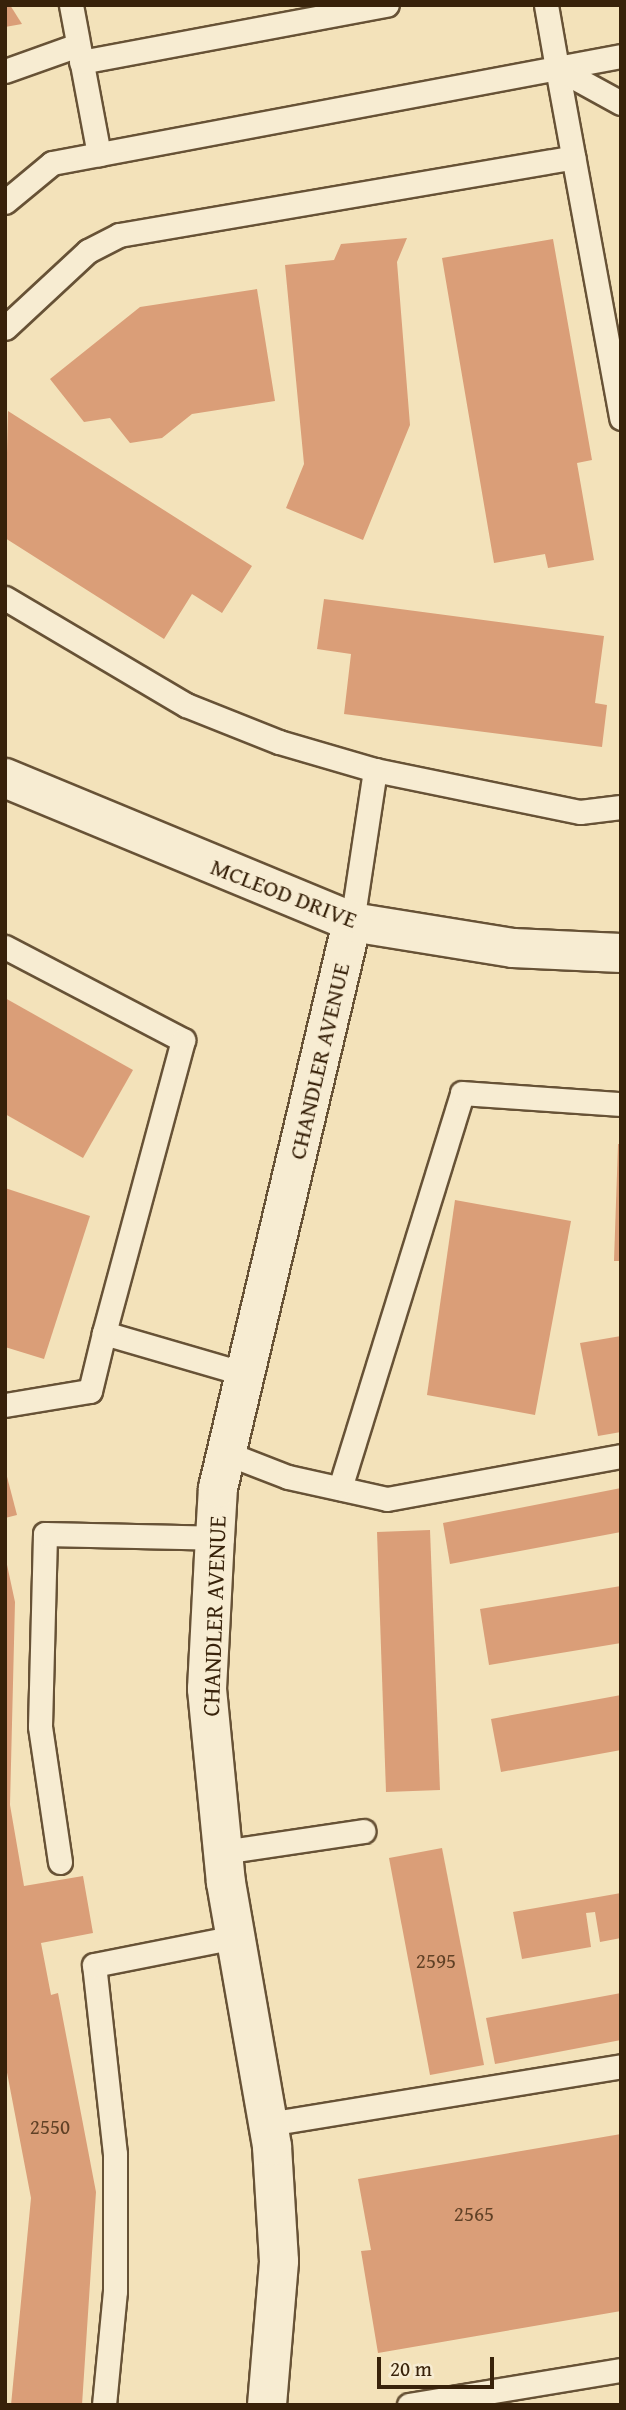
<!DOCTYPE html>
<html>
<head>
<meta charset="utf-8">
<style>
	body { margin:0 }
	#map { position:relative; width:626px; height:2410px; overflow:hidden; background:#f3e2ba; font-family:"Gentium Book Plus",serif }
	div>[style] { position:absolute }
	[style*='--x'] { left:calc(var(--x)*1px); top:calc(var(--y)*1px); width:calc(var(--w)*1px); rotate:calc(var(--a)*1deg) }
	.building>* { inset:0; background:#da9e78 }
	.roads { filter:drop-shadow(2px 0 #675236) drop-shadow(-2px 0 #675236) drop-shadow(0 2px #675236) drop-shadow(0 -2px #675236) }
	.lane>* { height:23px; margin:-11.5px; padding:0 11.5px; transform-origin:11.5px; border-radius:11.5px; background:#f7ecd2 }
	.street>* { height:38px; margin:-19px; padding:0 19px; transform-origin:19px; border-radius:19px; background:#f7ecd2 }
	.secondary>* { height:38px; margin:-19px; padding:0 19px; transform-origin:19px; border-radius:19px; background:#f7ecd2 }
	span { translate:-50% -50%; white-space:nowrap; text-align:center; line-height:1.15; -webkit-text-stroke:7px #f7ecd2; paint-order:stroke }
	.number-label { font-size:21px; color:#604126 }
	.number-label span { -webkit-text-stroke-width:0 }
	.street-label { font-size:24px; color:#38220a }
	.frame { position:absolute; inset:0; border:7px solid #38220a; pointer-events:none }
	.scale { position:absolute; left:377px; top:2357px; width:117px; height:32px; box-sizing:border-box; border:4px solid #38220a; border-top:0; padding-left:9px; font-size:21px; line-height:24px; white-space:nowrap; color:#38220a; -webkit-text-stroke:5px #f7ecd2; paint-order:stroke }
</style>
</head>
<body>
<div id="map">
	<div class="building">
		<div style="clip-path:polygon(5px 5px,10px 5px,22px 24px,5px 27px)"></div>
		<div style="clip-path:polygon(407px 238px,397px 262px,410px 425px,363px 540px,286px 508px,304px 464px,285px 265px,334px 260px,341px 244px)"></div>
		<div style="clip-path:polygon(553px 239px,592px 460px,577px 463px,594px 560px,548px 568px,545px 554px,494px 563px,442px 258px)"></div>
		<div style="clip-path:polygon(257px 289px,275px 401px,192px 414px,162px 438px,130px 443px,110px 418px,84px 422px,50px 379px,140px 307px)"></div>
		<div style="clip-path:polygon(8px 411px,252px 566px,222px 613px,192px 594px,164px 639px,5px 538px)"></div>
		<div style="clip-path:polygon(324px 599px,604px 636px,595px 703px,607px 705px,602px 747px,344px 714px,351px 654px,317px 649px)"></div>
		<div style="clip-path:polygon(5px 998px,133px 1070px,83px 1158px,5px 1114px)"></div>
		<div style="clip-path:polygon(618px 1144px,621px 1144px,621px 1261px,614px 1261px)"></div>
		<div style="clip-path:polygon(5px 1188px,90px 1216px,44px 1359px,5px 1347px)"></div>
		<div style="clip-path:polygon(455px 1200px,571px 1221px,535px 1415px,427px 1395px)"></div>
		<div style="clip-path:polygon(621px 1336px,621px 1432px,598px 1436px,580px 1343px)"></div>
		<div style="clip-path:polygon(5px 1469px,17px 1515px,5px 1518px)"></div>
		<div style="clip-path:polygon(621px 1488px,621px 1532px,450px 1564px,443px 1523px)"></div>
		<div style="clip-path:polygon(430px 1530px,440px 1790px,386px 1792px,377px 1532px)"></div>
		<div style="clip-path:polygon(6px 1560px,15px 1602px,10px 1805px,24px 1886px,83px 1876px,93px 1933px,41px 1943px,51px 1995px,58px 1993px,96px 2192px,82px 2405px,11px 2405px,31px 2198px,5px 2062px)"></div>
		<div style="clip-path:polygon(621px 1586px,621px 1643px,489px 1665px,480px 1609px)"></div>
		<div style="clip-path:polygon(621px 1695px,621px 1750px,501px 1772px,491px 1719px)"></div>
		<div style="clip-path:polygon(442px 1848px,484px 2065px,430px 2075px,389px 1858px)"></div>
		<div style="clip-path:polygon(621px 1893px,621px 1938px,600px 1942px,595px 1912px,586px 1913px,591px 1947px,522px 1959px,513px 1912px)"></div>
		<div style="clip-path:polygon(621px 1993px,621px 2040px,495px 2064px,486px 2018px)"></div>
		<div style="clip-path:polygon(621px 2134px,621px 2311px,378px 2353px,361px 2251px,371px 2250px,358px 2179px)"></div>
	</div>
	<div class="roads">
		<div class="lane">
			<div style="--x:71;--y:5;--w:152;--a:79.4"></div>
			<div style="--x:546;--y:5;--w:64;--a:80.1"></div>
			<div style="--x:621;--y:56;--w:65;--a:169.4"></div>
			<div style="--x:557;--y:68;--w:356;--a:79.6"></div>
			<div style="--x:81;--y:62;--w:311;--a:-10.6"></div>
			<div style="--x:5;--y:71;--w:77;--a:-19.6"></div>
			<div style="--x:5;--y:202;--w:61;--a:-39.7"></div>
			<div style="--x:52;--y:163;--w:514;--a:-10.65"></div>
			<div style="--x:557;--y:68;--w:73;--a:28.7"></div>
			<div style="--x:5;--y:328;--w:113;--a:-42.9"></div>
			<div style="--x:88;--y:251;--w:35;--a:-27"></div>
			<div style="--x:119;--y:235;--w:461;--a:-9.7"></div>
			<div style="--x:5;--y:598;--w:210;--a:30.6"></div>
			<div style="--x:186;--y:705;--w:100;--a:21.7"></div>
			<div style="--x:279;--y:742;--w:100;--a:16.3"></div>
			<div style="--x:375;--y:770;--w:154;--a:98.6"></div>
			<div style="--x:375;--y:770;--w:209;--a:11.6"></div>
			<div style="--x:580;--y:812;--w:41;--a:-7"></div>
			<div style="--x:5;--y:947;--w:201;--a:27.6"></div>
			<div style="--x:183;--y:1040;--w:303;--a:105.1"></div>
			<div style="--x:104;--y:1333;--w:147;--a:16.2"></div>
			<div style="--x:5;--y:1405;--w:86;--a:-9.4"></div>
			<div style="--x:90;--y:1391;--w:60;--a:-76.4"></div>
			<div style="--x:226;--y:1453;--w:66;--a:21.2"></div>
			<div style="--x:288;--y:1477;--w:101;--a:12.5"></div>
			<div style="--x:387;--y:1499;--w:238;--a:-10.4"></div>
			<div style="--x:340;--y:1488;--w:413;--a:-72.8"></div>
			<div style="--x:462;--y:1093;--w:159;--a:4"></div>
			<div style="--x:223;--y:1852;--w:142;--a:-8.5"></div>
			<div style="--x:60;--y:1862;--w:137;--a:-98.4"></div>
			<div style="--x:40;--y:1726;--w:192;--a:-88.5"></div>
			<div style="--x:45;--y:1534;--w:170;--a:1.3"></div>
			<div style="--x:268;--y:2124;--w:358;--a:-9.3"></div>
			<div style="--x:104;--y:2405;--w:115;--a:-84.5"></div>
			<div style="--x:115;--y:2291;--w:137;--a:-90"></div>
			<div style="--x:115;--y:2154;--w:190;--a:-96.3"></div>
			<div style="--x:94;--y:1965;--w:144;--a:-11.2"></div>
			<div style="--x:409;--y:2405;--w:215;--a:-9.4"></div>
		</div>
		<div class="street">
			<div style="--x:267;--y:2405;--w:144;--a:-85.2"></div>
			<div style="--x:279;--y:2261;--w:115;--a:-93.5"></div>
			<div style="--x:272;--y:2146;--w:267;--a:-99.9"></div>
			<div style="--x:226;--y:1883;--w:195;--a:-95.6"></div>
			<div style="--x:207;--y:1689;--w:151;--a:-87"></div>
			<div style="--x:215;--y:1538;--w:50;--a:-86.6"></div>
			<div style="--x:218;--y:1488;--w:582;--a:-76.68"></div>
		</div>
		<div class="secondary">
			<div style="--x:5;--y:778;--w:376;--a:22.5"></div>
			<div style="--x:352;--y:922;--w:163;--a:9.2"></div>
			<div style="--x:513;--y:948;--w:108;--a:2.7"></div>
		</div>
	</div>
	<div class="number-label">
		<span style="left:436px;top:1961px">2595</span>
		<span style="left:50px;top:2127px">2550</span>
		<span style="left:474px;top:2214px">2565</span>
	</div>
	<div class="street-label">
		<span style="left:284px;top:893px;rotate:21deg">MCLEOD DRIVE</span>
		<span style="left:319px;top:1061px;rotate:-77deg">CHANDLER AVENUE</span>
		<span style="left:214px;top:1616px;rotate:-88deg">CHANDLER AVENUE</span>
	</div>
	<div class="frame"></div>
	<div class="scale">20 m</div>
</div>
</body>
</html>
